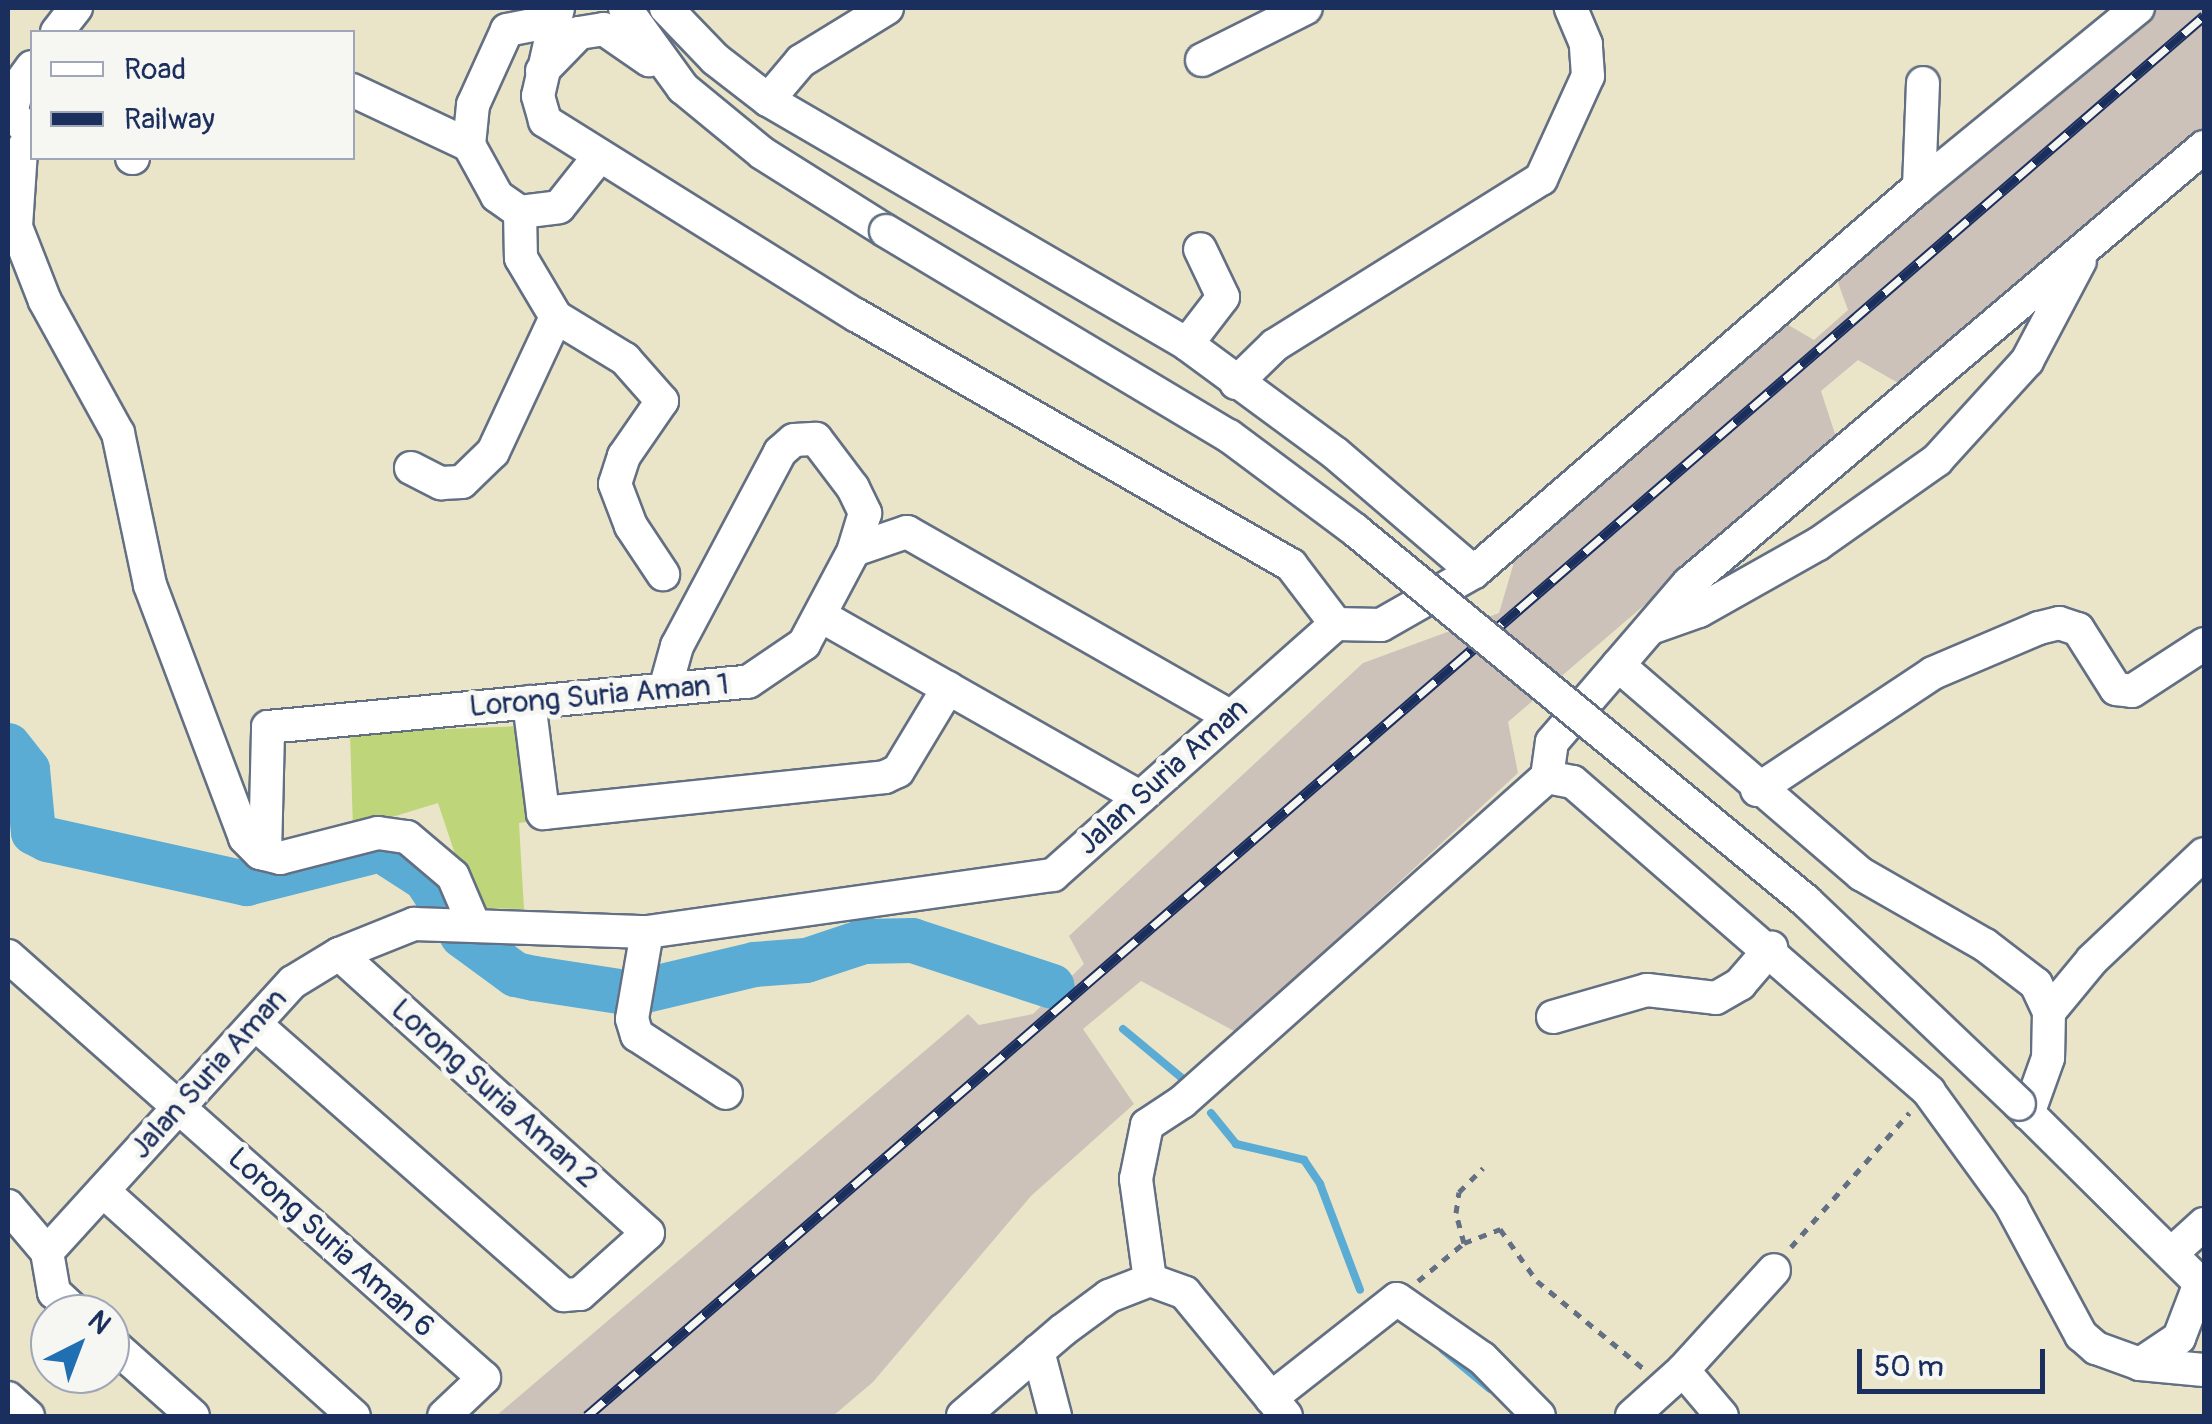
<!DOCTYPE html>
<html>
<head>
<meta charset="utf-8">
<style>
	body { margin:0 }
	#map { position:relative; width:2212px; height:1424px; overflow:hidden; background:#eae5c8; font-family:Pangolin,sans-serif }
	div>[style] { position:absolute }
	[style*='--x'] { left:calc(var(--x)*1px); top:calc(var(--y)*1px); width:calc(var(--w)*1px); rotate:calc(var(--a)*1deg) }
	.industrial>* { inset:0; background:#cdc2b9 }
	.green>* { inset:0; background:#bfd579 }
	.stream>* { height:8px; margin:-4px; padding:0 4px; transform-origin:4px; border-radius:4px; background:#5aacd5 }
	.river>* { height:45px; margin:-22.5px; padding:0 22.5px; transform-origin:22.5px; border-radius:22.5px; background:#5aacd5 }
	.path>* { height:5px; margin-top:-2.5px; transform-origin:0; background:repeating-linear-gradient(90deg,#636f83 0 8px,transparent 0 16px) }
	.roads { filter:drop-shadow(2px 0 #636f83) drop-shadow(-2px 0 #636f83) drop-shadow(0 2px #636f83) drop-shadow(0 -2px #636f83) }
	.minor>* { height:32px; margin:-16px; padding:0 16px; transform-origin:16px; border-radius:16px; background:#fff }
	.rail>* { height:11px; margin-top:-5.5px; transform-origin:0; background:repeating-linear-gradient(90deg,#f6f6f2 0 22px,#1b2f5e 0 44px); box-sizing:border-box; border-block:2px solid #1b2f5e }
	.bridges { filter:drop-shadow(2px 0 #636f83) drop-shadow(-2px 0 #636f83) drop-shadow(0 2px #636f83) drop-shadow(0 -2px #636f83) }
	.minor-bridge>* { height:32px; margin:-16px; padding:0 16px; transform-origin:16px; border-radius:16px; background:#fff }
	span { translate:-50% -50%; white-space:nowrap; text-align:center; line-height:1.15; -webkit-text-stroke:10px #f6f6f2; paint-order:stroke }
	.street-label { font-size:30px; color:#1b2f5e }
	.frame { position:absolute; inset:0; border:10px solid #1b2f5e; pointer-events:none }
	.legend { position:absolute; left:30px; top:30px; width:325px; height:130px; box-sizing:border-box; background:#f6f6f2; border:2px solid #9ea6b7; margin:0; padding:12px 18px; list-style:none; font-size:30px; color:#1b2f5e }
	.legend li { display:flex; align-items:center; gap:20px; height:50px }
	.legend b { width:50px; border:2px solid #9ea6b7 }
	.north { position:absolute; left:30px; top:1294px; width:100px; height:100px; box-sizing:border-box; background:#f6f6f2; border:2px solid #9ea6b7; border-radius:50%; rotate:42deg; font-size:28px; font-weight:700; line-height:40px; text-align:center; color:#1b2f5e }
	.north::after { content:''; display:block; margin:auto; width:35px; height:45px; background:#1f6fb2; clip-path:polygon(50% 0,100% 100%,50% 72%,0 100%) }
	.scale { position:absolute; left:1857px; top:1349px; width:188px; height:45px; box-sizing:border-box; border:5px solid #1b2f5e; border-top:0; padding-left:12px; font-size:30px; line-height:35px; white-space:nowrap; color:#1b2f5e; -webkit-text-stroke:8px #f6f6f2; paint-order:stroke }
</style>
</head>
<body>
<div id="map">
	<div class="industrial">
		<div style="clip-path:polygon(2153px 8px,2204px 8px,2204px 132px,1900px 384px,1858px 360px,1821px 391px,1837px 440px,1508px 722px,1518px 773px,1236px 1032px,1141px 981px,1083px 1029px,1134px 1104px,1031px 1196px,873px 1382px,833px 1416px,496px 1416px,968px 1014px,979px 1025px,1033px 1014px,1084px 964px,1069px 936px,1363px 663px,1499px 613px,1515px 559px,1785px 323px,1814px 340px,1848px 310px,1837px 280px)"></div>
	</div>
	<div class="green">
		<div style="clip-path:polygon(521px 726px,533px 821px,519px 823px,524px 909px,473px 908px,438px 803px,353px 829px,350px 733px)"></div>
	</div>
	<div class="stream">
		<div style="--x:1123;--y:1029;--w:78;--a:39.8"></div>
		<div style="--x:1211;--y:1113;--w:40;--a:51"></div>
		<div style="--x:1236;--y:1144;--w:70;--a:13.2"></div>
		<div style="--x:1304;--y:1160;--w:29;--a:56"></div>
		<div style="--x:1320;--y:1184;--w:113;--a:69.3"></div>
		<div style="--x:1443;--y:1350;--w:61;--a:39.7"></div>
	</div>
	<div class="river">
		<div style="--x:8;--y:745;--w:31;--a:52"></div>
		<div style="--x:27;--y:769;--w:63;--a:84.6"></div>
		<div style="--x:33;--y:832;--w:16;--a:27"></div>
		<div style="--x:47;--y:839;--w:204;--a:12.5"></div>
		<div style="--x:246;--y:883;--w:138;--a:-14.2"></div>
		<div style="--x:380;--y:849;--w:54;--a:32.8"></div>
		<div style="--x:425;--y:878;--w:68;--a:57"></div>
		<div style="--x:462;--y:935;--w:66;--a:36.3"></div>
		<div style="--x:515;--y:974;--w:19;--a:12"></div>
		<div style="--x:534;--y:978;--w:99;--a:8.7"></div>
		<div style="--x:632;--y:993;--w:125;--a:-13.4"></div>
		<div style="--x:754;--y:964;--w:52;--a:-4.4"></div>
		<div style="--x:806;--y:960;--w:60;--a:-18.4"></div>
		<div style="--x:863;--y:941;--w:49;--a:-1.2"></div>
		<div style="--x:912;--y:940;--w:147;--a:18.2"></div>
	</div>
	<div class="path">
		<div style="--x:1464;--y:1243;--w:31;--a:-105"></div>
		<div style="--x:1456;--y:1213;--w:21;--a:-82"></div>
		<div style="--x:1459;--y:1192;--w:34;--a:-45"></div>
		<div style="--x:1791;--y:1247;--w:179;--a:-48.6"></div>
		<div style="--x:1418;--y:1281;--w:60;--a:-39.6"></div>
		<div style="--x:1464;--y:1243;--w:39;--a:-21"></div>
		<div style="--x:1500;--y:1229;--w:64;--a:54.6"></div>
		<div style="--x:1537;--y:1281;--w:137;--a:39.4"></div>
	</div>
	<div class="roads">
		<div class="minor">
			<div style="--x:558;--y:8;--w:90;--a:102.8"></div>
			<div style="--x:538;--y:96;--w:26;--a:74"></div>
			<div style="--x:545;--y:121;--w:367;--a:32"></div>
			<div style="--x:856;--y:315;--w:502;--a:29.89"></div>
			<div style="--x:1291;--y:565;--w:74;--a:52.7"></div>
			<div style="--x:625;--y:8;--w:99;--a:54.1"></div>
			<div style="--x:683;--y:88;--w:102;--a:39.4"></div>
			<div style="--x:762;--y:153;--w:146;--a:32.2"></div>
			<div style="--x:666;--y:8;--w:71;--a:46.1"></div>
			<div style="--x:715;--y:59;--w:67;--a:37.7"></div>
			<div style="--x:768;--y:100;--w:485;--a:30.2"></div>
			<div style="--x:1187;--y:344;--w:184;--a:36.4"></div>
			<div style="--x:1335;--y:453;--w:183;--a:40.6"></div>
			<div style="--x:553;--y:21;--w:47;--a:168.9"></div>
			<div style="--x:507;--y:30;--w:82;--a:114.4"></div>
			<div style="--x:473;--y:105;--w:40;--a:95.7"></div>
			<div style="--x:469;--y:145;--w:58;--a:61.2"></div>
			<div style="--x:497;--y:196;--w:28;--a:35"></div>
			<div style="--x:520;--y:212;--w:39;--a:-7"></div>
			<div style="--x:559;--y:207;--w:61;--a:-51.6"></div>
			<div style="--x:57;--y:32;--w:31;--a:-52"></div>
			<div style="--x:1202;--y:60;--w:116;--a:-26.6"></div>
			<div style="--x:32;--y:67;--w:26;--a:126"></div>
			<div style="--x:17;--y:88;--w:26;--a:103"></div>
			<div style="--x:11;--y:113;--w:30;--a:46"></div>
			<div style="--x:542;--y:71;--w:53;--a:-45.8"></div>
			<div style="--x:579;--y:33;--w:25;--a:-9"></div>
			<div style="--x:604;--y:29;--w:55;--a:34.6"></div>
			<div style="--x:352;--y:90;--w:129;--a:25.2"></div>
			<div style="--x:768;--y:100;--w:51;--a:-49.8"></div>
			<div style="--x:801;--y:61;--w:101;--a:-31.6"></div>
			<div style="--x:32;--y:136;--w:19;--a:126"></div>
			<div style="--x:21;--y:151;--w:76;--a:93.8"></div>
			<div style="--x:16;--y:227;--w:79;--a:68.6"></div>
			<div style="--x:45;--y:301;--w:151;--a:61.1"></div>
			<div style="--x:118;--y:433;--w:155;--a:78.1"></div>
			<div style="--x:150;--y:585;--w:270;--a:69.4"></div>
			<div style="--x:245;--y:838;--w:21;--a:45"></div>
			<div style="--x:260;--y:853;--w:21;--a:14"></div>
			<div style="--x:280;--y:858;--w:101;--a:-14.3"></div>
			<div style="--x:378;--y:833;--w:29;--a:8"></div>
			<div style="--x:407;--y:837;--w:60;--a:40.3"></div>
			<div style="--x:453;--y:876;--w:53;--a:66.8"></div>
			<div style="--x:132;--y:158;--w:1;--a:0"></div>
			<div style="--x:1919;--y:187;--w:283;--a:-39.3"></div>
			<div style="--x:520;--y:212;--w:46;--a:88.8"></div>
			<div style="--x:521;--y:258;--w:69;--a:59.3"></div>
			<div style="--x:556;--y:317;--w:81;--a:31.3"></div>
			<div style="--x:625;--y:359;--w:56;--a:48.6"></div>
			<div style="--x:662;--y:401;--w:67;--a:124.6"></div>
			<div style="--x:624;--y:456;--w:29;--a:108"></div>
			<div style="--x:615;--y:484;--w:45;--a:69.1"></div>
			<div style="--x:631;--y:526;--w:58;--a:56.3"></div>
			<div style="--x:1187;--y:344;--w:59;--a:-52.5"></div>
			<div style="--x:1223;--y:297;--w:53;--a:-115.6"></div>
			<div style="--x:1236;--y:383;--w:54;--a:-44.3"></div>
			<div style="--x:1275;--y:345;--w:314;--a:-32"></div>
			<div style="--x:1541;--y:179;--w:113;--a:-65.5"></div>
			<div style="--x:1588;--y:76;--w:32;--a:-94"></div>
			<div style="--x:1586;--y:44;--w:39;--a:-113"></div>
			<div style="--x:411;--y:468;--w:34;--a:27"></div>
			<div style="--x:441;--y:483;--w:21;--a:-3"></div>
			<div style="--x:462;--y:482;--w:43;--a:-44.1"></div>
			<div style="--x:493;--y:452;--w:149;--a:-65"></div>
			<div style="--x:821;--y:616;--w:367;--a:29.6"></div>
			<div style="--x:1336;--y:624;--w:45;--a:1.3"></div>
			<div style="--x:1381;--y:625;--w:107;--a:-29.7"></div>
			<div style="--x:1474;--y:572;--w:588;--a:-40.87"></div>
			<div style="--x:1919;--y:187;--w:104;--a:-87.8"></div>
			<div style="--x:1651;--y:628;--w:51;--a:-19.5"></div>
			<div style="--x:1699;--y:611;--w:137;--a:-29.4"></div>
			<div style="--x:1818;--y:544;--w:146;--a:-35.2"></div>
			<div style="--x:1937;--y:460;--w:134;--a:-47.7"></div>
			<div style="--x:2027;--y:361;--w:113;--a:-62.1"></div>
			<div style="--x:1618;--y:665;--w:321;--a:40.7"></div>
			<div style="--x:1861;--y:874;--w:143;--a:29.8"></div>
			<div style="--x:1985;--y:945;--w:64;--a:37.4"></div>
			<div style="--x:2036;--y:984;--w:31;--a:65"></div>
			<div style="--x:2049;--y:1012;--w:46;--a:91.2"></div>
			<div style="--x:2048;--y:1058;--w:59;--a:109.7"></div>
			<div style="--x:665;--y:689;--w:45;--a:-74.4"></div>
			<div style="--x:677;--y:646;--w:220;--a:-62"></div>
			<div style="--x:780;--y:452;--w:18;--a:-41"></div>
			<div style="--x:794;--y:440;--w:22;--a:-3"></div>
			<div style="--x:816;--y:439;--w:61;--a:52.9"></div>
			<div style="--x:853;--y:488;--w:28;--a:64"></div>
			<div style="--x:865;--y:513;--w:39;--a:107"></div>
			<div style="--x:529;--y:702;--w:112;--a:82.8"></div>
			<div style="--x:543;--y:813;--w:344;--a:-6"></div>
			<div style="--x:885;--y:777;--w:14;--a:-25"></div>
			<div style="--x:898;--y:771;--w:97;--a:-58.9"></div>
			<div style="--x:1547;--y:777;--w:35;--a:-82"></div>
			<div style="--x:1552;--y:742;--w:210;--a:-49.3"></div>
			<div style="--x:1689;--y:583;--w:675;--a:-40.25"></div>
			<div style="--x:1757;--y:790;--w:211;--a:-33.6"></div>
			<div style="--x:1933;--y:673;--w:115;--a:-23"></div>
			<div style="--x:2039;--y:628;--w:21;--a:-14"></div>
			<div style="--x:2059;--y:623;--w:20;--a:18"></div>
			<div style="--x:2078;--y:629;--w:71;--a:57.7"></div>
			<div style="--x:2116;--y:689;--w:16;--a:7"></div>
			<div style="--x:2132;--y:691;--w:86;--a:-33.1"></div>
			<div style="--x:265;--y:854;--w:127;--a:-88.6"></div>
			<div style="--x:268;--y:727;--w:482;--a:-5.4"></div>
			<div style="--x:748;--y:682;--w:68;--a:-34.2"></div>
			<div style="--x:804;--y:644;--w:106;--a:-62"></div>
			<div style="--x:854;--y:550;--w:56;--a:-18.8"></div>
			<div style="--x:907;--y:532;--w:373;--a:29.7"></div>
			<div style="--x:647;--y:932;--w:88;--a:99.8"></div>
			<div style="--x:632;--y:1019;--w:17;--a:73"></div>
			<div style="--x:637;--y:1035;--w:106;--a:33.1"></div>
			<div style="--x:8;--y:956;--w:636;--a:41.56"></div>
			<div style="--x:484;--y:1378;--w:55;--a:136.5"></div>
			<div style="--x:2049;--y:1012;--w:67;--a:-50.4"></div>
			<div style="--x:2092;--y:960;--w:154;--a:-43.4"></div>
			<div style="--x:1553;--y:1017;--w:98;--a:-16"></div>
			<div style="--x:1647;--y:990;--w:69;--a:6.6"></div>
			<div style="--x:1716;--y:998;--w:28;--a:-30"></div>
			<div style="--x:1740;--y:984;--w:48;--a:-49.3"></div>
			<div style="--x:255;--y:1024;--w:411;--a:41.3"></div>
			<div style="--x:564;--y:1295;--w:16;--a:-4"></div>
			<div style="--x:580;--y:1294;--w:91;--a:-41.9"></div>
			<div style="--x:648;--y:1233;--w:416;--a:-137.9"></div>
			<div style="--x:2019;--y:1104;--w:260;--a:44.7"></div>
			<div style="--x:103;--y:1191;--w:337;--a:41.9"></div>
			<div style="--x:8;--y:1206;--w:60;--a:49.7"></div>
			<div style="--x:47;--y:1252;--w:365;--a:-47.7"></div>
			<div style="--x:293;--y:982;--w:54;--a:-31.3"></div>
			<div style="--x:339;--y:954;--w:81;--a:-21.8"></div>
			<div style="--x:414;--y:924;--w:233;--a:2"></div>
			<div style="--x:647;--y:932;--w:410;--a:-8"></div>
			<div style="--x:1053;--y:875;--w:378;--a:-41.6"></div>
			<div style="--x:47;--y:1252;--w:41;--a:80.1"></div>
			<div style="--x:54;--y:1292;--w:33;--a:43"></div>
			<div style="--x:2172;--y:1253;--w:43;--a:-42.2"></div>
			<div style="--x:1150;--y:1280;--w:102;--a:-97.9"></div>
			<div style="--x:1136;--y:1179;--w:55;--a:-78.5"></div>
			<div style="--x:1147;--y:1125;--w:42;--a:-33.3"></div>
			<div style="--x:1182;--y:1102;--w:489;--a:-41.7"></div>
			<div style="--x:1547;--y:777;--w:26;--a:11"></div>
			<div style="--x:1573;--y:782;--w:472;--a:41"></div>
			<div style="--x:1929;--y:1092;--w:140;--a:54"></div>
			<div style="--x:2011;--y:1205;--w:148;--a:61.7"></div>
			<div style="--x:2081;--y:1335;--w:20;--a:41"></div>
			<div style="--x:2096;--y:1348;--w:47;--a:20"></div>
			<div style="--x:2140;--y:1364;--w:64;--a:5.4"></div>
			<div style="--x:1150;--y:1280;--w:37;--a:20"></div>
			<div style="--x:1185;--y:1293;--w:159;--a:50.6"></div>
			<div style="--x:110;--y:1342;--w:111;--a:41.7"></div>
			<div style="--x:1038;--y:1351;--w:67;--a:75.3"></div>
			<div style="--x:2140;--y:1364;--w:47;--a:-33.7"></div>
			<div style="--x:2179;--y:1338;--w:59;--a:-69.1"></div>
			<div style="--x:1683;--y:1370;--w:135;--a:-47.7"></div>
			<div style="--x:8;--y:1398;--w:27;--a:42"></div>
			<div style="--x:1271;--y:1398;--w:160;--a:-38.2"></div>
			<div style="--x:1397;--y:1299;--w:103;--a:34.8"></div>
			<div style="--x:1482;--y:1358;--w:81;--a:45.5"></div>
			<div style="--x:963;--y:1416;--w:132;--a:-40.7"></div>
			<div style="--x:1063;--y:1330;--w:57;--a:-36.5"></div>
			<div style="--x:1109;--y:1296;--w:44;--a:-21.3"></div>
			<div style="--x:1632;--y:1416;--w:69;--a:-42"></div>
			<div style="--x:1683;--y:1370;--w:60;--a:49.7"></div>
		</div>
	</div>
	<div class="rail">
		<div style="--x:587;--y:1416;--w:2139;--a:-40.89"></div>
	</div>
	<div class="bridges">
		<div class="minor-bridge">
			<div style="--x:886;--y:231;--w:400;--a:30.9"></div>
			<div style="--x:1229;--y:436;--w:157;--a:36.7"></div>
			<div style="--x:1355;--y:530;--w:584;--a:39.44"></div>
			<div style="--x:1806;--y:901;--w:294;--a:43.6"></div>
		</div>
	</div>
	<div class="street-label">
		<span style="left:599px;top:696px;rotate:-5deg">Lorong Suria Aman 1</span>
		<span style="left:1163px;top:777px;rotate:-42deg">Jalan Suria Aman</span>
		<span style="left:209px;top:1074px;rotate:-48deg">Jalan Suria Aman</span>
		<span style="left:494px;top:1094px;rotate:42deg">Lorong Suria Aman 2</span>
		<span style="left:331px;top:1243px;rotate:42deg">Lorong Suria Aman 6</span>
	</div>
	<div class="frame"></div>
	<ul class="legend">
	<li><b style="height:12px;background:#fff"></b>Road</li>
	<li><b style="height:12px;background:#1b2f5e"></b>Railway</li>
	</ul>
	<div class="north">N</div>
	<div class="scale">50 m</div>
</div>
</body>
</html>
